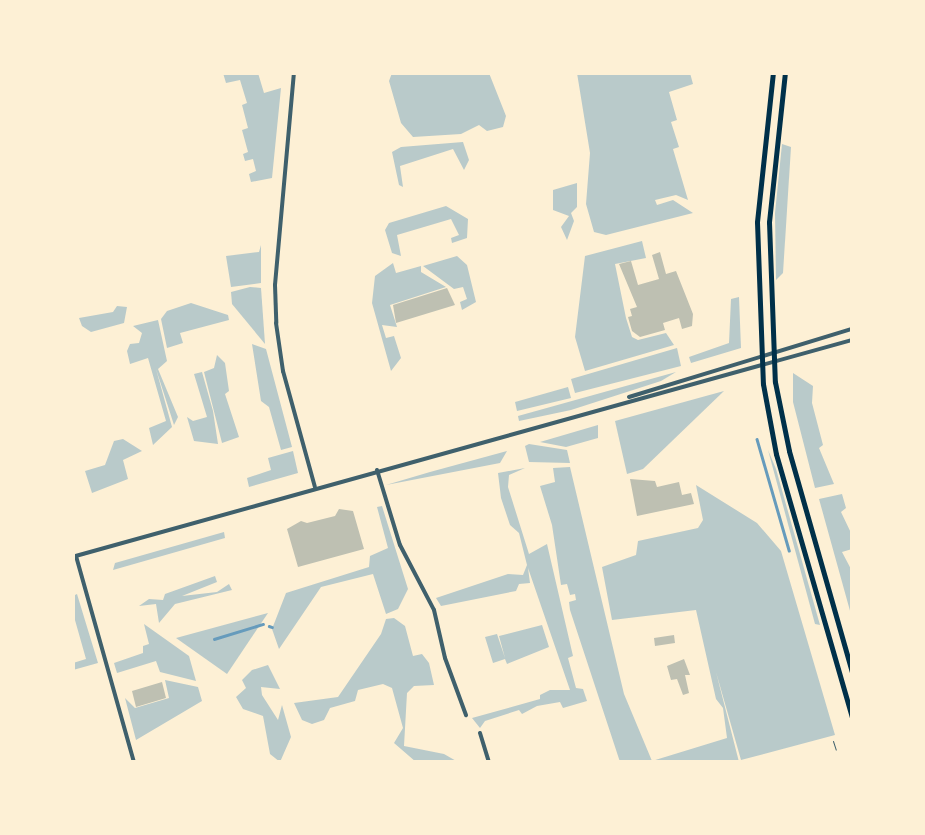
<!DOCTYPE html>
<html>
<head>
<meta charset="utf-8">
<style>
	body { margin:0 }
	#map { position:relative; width:925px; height:835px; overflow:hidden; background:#fdf0d5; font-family:"Noto Serif",serif }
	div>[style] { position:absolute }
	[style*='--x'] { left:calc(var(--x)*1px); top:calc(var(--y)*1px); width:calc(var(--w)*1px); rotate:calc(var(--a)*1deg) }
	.green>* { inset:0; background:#b9caca }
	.stream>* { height:2.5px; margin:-1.25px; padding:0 1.25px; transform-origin:1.25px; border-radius:1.25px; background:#669bbc }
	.building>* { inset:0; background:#bec0b2 }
	.service>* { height:1px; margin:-0.5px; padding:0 0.5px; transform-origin:0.5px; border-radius:0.5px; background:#3f606c }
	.minor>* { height:4px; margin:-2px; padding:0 2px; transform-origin:2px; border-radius:2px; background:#3f606c }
	.tertiary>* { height:4px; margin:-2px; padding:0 2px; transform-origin:2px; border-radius:2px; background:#3f606c }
	.secondary>* { height:5px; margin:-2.5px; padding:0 2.5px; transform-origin:2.5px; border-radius:2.5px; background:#003049 }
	span { translate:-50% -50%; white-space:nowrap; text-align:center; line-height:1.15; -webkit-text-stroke:9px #fdf0d5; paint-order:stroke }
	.frame { position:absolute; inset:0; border:75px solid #fdf0d5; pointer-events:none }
</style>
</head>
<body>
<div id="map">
	<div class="green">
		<div style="clip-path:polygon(223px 73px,258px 73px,264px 93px,281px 88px,272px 178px,251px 182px,249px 174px,256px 171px,253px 159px,245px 161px,243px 154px,248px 152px,242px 130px,248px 128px,242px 105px,247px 103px,240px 80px,226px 83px)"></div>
		<div style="clip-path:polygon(392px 73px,489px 73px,506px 116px,503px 127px,487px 131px,479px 125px,461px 134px,413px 137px,401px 123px,389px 81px)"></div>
		<div style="clip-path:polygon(577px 73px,690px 73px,693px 84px,669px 92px,677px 120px,671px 122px,679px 147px,673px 149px,688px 200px,676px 195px,655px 200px,657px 205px,673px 200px,693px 213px,606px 235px,594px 232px,586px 204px,590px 153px)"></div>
		<div style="clip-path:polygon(463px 142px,469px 160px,464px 170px,453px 149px,400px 166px,403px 187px,399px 185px,392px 152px,401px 147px)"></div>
		<div style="clip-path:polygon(782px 144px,791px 147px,783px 273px,776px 280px,775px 213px)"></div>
		<div style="clip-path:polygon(577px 183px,577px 207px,571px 213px,574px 221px,567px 240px,561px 227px,569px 216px,553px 210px,553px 190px)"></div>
		<div style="clip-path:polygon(446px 206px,468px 219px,467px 238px,452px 243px,451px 238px,459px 235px,451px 219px,397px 235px,401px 256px,392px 253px,385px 230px,389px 223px)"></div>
		<div style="clip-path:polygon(642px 241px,646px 258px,615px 264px,626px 318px,632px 337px,638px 340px,666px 333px,674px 345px,585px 371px,575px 337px,585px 256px)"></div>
		<div style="clip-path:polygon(261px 245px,261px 283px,231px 287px,226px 256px,259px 252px)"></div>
		<div style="clip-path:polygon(457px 256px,467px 265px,476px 302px,462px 310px,460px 302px,467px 299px,463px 287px,454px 289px,423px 266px)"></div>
		<div style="clip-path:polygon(393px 263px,396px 273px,421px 266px,421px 272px,446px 287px,390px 305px,397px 327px,382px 325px,386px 338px,394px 336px,401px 358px,391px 371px,372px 303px,375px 276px)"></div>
		<div style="clip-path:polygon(250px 287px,261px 288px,265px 344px,232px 304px,231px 292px)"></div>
		<div style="clip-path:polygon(739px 297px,741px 348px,691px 363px,689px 357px,729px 343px,731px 299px)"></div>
		<div style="clip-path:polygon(191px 303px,228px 315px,229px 320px,180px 333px,183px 343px,167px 348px,161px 319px,167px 311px)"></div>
		<div style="clip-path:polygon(117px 306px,127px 307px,124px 323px,91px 332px,82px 326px,79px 318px,113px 312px)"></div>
		<div style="clip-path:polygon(158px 320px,167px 361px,158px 369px,178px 417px,174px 425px,156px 369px,172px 427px,153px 445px,149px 428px,166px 421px,148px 358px,130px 364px,127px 351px,130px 344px,139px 343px,142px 333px,133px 326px)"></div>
		<div style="clip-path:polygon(252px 344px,266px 349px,292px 447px,281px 450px,269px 407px,261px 401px)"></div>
		<div style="clip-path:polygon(677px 348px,681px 366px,575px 393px,571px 379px)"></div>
		<div style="clip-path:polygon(217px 355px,225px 363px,229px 391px,225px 394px,239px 437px,222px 443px,204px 372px,214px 368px)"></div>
		<div style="clip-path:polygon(202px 372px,213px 411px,218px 444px,194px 441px,187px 417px,193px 421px,207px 417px,194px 374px)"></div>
		<div style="clip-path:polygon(676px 372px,661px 381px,571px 410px,519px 421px,518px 416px)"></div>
		<div style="clip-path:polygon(793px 373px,813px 386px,812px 403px,823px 445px,819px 448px,834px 484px,815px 488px,793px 402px)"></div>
		<div style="clip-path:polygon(568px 387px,571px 398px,517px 411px,515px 402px)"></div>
		<div style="clip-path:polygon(724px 391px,643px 469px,627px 474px,615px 421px)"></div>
		<div style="clip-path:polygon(598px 425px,598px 438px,566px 447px,540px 442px)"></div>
		<div style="clip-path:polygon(123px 439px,142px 451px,123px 460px,128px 479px,92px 493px,85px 471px,105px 465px,114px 441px)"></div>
		<div style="clip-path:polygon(529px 444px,567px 450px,570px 463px,529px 462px,525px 446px)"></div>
		<div style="clip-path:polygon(768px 450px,776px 469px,820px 625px,815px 624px)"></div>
		<div style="clip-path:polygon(293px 451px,298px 473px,249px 487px,247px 478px,271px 470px,268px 458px)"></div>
		<div style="clip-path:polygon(507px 451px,500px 463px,386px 485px,430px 472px)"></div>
		<div style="clip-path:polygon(570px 467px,624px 694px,652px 761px,727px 738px,723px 708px,716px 699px,696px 610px,612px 620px,602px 567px,636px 555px,638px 541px,698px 528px,703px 520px,696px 485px,757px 523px,781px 551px,835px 735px,741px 760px,716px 672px,739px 762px,620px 762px,570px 610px,569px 602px,576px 600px,575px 594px,570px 595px,567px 584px,561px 585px,552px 525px,540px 486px,555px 482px,553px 468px)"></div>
		<div style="clip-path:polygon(525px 468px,509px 475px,508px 487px,529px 554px,547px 544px,573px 656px,568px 658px,576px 688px,583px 689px,587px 701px,563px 708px,560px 702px,537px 706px,522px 714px,519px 710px,485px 721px,480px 728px,472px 718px,540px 699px,540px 695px,550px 690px,570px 690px,528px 568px,530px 583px,519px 584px,516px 591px,441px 606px,436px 598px,508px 574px,523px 575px,527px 565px,519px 533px,510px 525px,501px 498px,498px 473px)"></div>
		<div style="clip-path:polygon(842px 494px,846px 508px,841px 512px,852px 535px,852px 549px,842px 552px,852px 571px,852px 618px,819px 499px)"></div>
		<div style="clip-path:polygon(382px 506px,408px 589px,398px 609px,386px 614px,373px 574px,321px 587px,279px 649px,272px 629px,286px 593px,369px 567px,370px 556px,388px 548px,377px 507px)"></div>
		<div style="clip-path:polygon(224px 532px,225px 538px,113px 570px,115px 563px)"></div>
		<div style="clip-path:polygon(215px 576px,217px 582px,182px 596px,217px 592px,229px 584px,232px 590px,175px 604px,159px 623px,156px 604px,139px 606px,149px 599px,163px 600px,165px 594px)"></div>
		<div style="clip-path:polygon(77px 594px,98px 663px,73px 670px,73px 663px,86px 659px,73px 613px,73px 596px)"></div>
		<div style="clip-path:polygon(268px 613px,227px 674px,176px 638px)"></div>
		<div style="clip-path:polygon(394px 618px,405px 626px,413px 656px,422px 654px,429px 663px,434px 685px,414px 686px,407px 693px,404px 746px,444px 754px,458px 762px,416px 762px,394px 743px,403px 728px,392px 688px,383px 684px,358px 690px,355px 701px,330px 708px,324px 720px,312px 724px,302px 720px,294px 703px,338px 697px,381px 634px,386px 619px)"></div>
		<div style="clip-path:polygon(144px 624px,189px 656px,196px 681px,160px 672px,156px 661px,117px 673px,114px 663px,143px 653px,143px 646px,149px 644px)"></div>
		<div style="clip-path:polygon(542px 625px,549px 647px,507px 664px,505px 659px,493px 663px,485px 637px,497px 634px,505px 658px,499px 636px)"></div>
		<div style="clip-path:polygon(268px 665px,280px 689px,261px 687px,262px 695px,278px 720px,282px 705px,291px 737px,280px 762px,270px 754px,263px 716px,243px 709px,236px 697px,246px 688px,242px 680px,252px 670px)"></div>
		<div style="clip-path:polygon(165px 680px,198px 687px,202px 701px,136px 740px,125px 698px,135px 708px,169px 698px)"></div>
	</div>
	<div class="stream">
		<div style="--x:757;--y:439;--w:116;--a:73.9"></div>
		<div style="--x:269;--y:626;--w:3;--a:18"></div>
		<div style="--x:214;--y:639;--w:51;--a:-17"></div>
	</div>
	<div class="building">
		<div style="clip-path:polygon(660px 252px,666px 274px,676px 271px,693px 314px,692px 326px,682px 329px,679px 318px,663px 323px,665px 330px,640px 337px,632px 331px,628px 317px,632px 316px,630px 309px,637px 307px,619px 264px,631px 261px,638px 285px,659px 279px,652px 255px)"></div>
		<div style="clip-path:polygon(447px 288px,455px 305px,396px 323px,393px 305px)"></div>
		<div style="clip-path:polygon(630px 479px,655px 481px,657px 487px,679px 482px,682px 495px,691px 493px,694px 504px,637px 516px)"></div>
		<div style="clip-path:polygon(339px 509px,353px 511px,364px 549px,298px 567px,287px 529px,301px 521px,307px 523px,335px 516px)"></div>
		<div style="clip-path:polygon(674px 635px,675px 643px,655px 646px,654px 638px)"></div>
		<div style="clip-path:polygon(684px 659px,690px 675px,685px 675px,689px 693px,683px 695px,677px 679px,671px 680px,667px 666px)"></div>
		<div style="clip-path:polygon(162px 682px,166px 698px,136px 707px,132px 691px)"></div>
	</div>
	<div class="service">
		<div style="--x:833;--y:741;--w:9;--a:72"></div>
	</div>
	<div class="minor">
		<div style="--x:294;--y:72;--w:214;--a:95.1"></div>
		<div style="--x:275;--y:285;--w:38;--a:88"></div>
		<div style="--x:276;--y:323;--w:49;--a:81.7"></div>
		<div style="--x:283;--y:371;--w:120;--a:74.6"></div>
		<div style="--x:377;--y:470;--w:78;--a:73"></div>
		<div style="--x:400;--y:545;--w:73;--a:62.4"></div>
		<div style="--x:434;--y:610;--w:49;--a:77.1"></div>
		<div style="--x:445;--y:658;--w:61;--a:69.8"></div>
		<div style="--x:76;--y:556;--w:214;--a:74.3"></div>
		<div style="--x:480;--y:733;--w:30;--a:73"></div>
	</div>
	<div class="tertiary">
		<div style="--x:629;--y:397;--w:233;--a:-17"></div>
		<div style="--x:72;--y:557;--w:810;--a:-15.55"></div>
	</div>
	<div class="secondary">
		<div style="--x:773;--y:72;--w:151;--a:96.1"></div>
		<div style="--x:757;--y:222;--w:162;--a:87.9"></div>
		<div style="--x:763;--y:384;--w:71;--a:79.5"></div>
		<div style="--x:776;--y:454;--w:275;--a:73.9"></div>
		<div style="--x:785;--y:72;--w:151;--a:96.1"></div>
		<div style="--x:769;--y:222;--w:160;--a:87.9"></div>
		<div style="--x:775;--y:382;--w:70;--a:78.5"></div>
		<div style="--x:789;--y:451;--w:230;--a:74.1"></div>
	</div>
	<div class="frame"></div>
</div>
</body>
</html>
